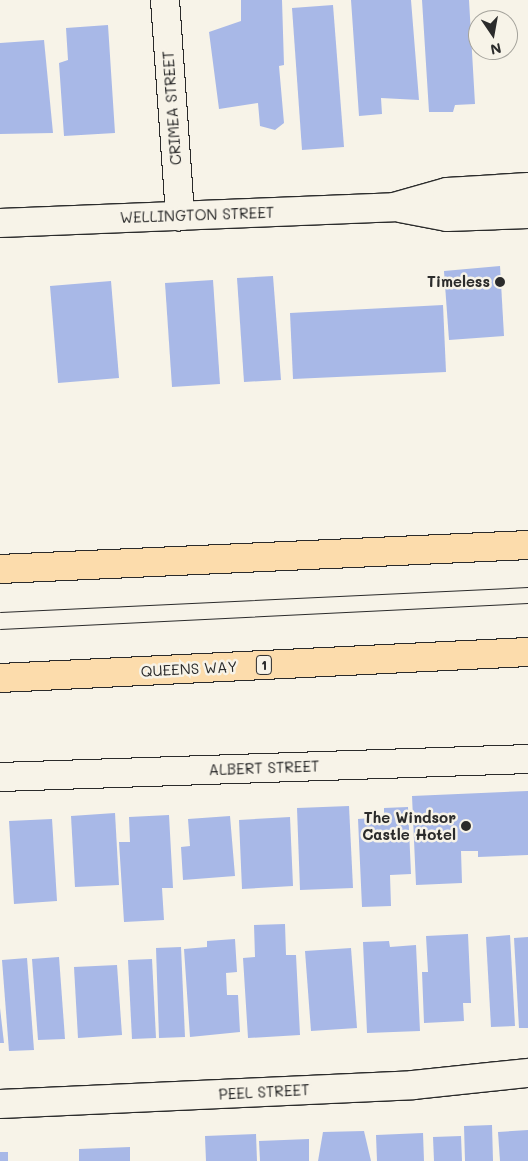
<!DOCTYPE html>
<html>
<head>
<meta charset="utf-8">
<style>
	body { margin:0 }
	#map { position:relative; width:528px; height:1161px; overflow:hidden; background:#f7f3e8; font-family:Mali,sans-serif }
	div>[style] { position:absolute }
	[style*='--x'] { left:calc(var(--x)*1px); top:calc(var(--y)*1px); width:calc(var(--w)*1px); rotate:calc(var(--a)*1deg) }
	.building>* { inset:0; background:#a8b8e7 }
	.roads { filter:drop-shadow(1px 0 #2b2b2b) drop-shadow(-1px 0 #2b2b2b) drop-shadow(0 1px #2b2b2b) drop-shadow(0 -1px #2b2b2b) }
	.minor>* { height:28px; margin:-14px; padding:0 14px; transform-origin:14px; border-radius:14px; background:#f7f3e8 }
	.tertiary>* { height:28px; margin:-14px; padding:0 14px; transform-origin:14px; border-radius:14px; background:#f7f3e8 }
	.trunk>* { height:28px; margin:-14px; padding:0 14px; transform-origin:14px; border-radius:14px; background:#fcdcac }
	.tram>* { height:1px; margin:-0.5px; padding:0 0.5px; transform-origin:0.5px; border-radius:0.5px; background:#2b2b2b }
	.dots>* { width:14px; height:14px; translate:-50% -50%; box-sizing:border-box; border:2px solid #f7f3e8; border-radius:50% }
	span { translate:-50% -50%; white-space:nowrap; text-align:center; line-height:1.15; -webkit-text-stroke:5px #f7f3e8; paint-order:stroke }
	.shield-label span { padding:1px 4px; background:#f7f3e8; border:1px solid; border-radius:4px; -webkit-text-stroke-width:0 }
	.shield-label { font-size:14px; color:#2b2b2b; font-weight:700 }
	.street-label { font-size:15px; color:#2b2b2b }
	.poi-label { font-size:15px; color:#2b2b2b; font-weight:700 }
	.right { translate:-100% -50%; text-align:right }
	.north { position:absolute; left:468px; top:10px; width:50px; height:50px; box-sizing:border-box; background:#f7f3e8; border:1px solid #a5a39c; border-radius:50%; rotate:168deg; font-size:14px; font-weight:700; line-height:20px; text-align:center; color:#2b2b2b }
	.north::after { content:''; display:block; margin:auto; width:18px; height:22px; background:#2b2b2b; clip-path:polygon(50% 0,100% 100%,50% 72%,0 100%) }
</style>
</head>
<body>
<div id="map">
	<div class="building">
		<div style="clip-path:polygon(241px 0,282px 0,284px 65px,279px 66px,284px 123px,275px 130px,260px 126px,258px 103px,219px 109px,209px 32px,241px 21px)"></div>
		<div style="clip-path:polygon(351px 0,411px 0,419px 100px,381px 98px,382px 114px,359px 116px)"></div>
		<div style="clip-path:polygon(422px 0,469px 0,475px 104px,455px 105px,453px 112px,429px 112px)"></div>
		<div style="clip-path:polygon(333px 5px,344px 147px,302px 150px,292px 8px)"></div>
		<div style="clip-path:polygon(108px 25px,115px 133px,64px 136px,59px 63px,68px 60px,66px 28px)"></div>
		<div style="clip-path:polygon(44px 40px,53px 133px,0 134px,0 43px)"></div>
		<div style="clip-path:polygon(500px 266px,504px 336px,449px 340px,444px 271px)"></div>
		<div style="clip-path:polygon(273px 276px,281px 380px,244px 382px,237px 278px)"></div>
		<div style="clip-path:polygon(213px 280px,220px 384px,172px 387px,165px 283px)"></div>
		<div style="clip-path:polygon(111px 281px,119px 378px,58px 383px,50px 286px)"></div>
		<div style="clip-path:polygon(443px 305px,446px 372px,293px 379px,290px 313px)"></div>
		<div style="clip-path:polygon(528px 791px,528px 855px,478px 857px,478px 851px,461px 851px,462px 883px,416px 885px,412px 796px)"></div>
		<div style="clip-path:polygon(349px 806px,353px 888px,300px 890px,297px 808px)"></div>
		<div style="clip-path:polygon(408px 807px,411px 874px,390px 875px,391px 906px,362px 907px,358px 819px,384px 817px,384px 808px)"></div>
		<div style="clip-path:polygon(115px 813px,119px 885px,75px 887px,71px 816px)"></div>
		<div style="clip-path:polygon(169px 815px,173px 888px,162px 888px,164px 920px,124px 922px,119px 842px,130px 842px,129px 817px)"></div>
		<div style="clip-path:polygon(230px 816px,235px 876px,183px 880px,181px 847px,190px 846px,188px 819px)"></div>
		<div style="clip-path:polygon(290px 817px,293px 886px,242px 889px,239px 820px)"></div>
		<div style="clip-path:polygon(52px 819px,57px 901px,14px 904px,9px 821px)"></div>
		<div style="clip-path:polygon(285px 924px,286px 955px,296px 955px,300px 1035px,248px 1038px,243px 958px,255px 957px,254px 925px)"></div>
		<div style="clip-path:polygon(468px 934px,471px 1003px,463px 1003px,464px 1021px,424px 1023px,422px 972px,428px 972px,426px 936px)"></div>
		<div style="clip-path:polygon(510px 935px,515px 1026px,491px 1027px,486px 937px)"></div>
		<div style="clip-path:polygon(528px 937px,528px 1028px,519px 1028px,514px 938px)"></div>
		<div style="clip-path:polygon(235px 939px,237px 972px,226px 973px,227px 995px,238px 995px,240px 1032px,190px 1037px,184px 949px,207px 947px,207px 941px)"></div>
		<div style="clip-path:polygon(389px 941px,390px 947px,416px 945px,420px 1031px,367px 1033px,363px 942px)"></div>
		<div style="clip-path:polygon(181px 947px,185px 1037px,159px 1038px,156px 948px)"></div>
		<div style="clip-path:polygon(351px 948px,357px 1028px,311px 1031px,305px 951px)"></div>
		<div style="clip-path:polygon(59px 957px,65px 1039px,38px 1040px,32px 959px)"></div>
		<div style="clip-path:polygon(27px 958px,34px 1050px,9px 1051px,2px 960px)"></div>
		<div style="clip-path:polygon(152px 959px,156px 1038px,132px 1039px,128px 960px)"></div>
		<div style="clip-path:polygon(117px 965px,122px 1035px,78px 1038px,74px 967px)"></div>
		<div style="clip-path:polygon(0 1008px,4px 1043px,0 1043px)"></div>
		<div style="clip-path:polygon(492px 1125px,493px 1161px,465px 1161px,464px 1126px)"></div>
		<div style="clip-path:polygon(528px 1130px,528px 1161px,500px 1161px,498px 1132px)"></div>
		<div style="clip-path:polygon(364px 1131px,371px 1161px,318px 1161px,323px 1132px)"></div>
		<div style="clip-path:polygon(423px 1133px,424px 1161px,377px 1161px,376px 1135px)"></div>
		<div style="clip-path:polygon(256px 1134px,257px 1161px,206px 1161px,205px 1136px)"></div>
		<div style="clip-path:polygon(461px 1136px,462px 1161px,434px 1161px,433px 1137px)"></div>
		<div style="clip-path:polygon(309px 1139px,309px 1161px,260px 1161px,259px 1141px)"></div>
		<div style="clip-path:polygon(130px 1147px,130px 1161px,79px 1161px,79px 1149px)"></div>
		<div style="clip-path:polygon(0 1152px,8px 1152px,8px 1161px,0 1161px)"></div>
	</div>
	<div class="roads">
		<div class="minor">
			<div style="--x:165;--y:0;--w:217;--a:86"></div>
			<div style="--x:0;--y:777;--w:528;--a:-1.95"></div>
			<div style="--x:0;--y:1104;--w:413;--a:-2.6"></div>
			<div style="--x:413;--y:1085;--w:116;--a:-6"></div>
		</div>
		<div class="tertiary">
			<div style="--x:400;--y:208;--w:48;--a:10.8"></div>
			<div style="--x:447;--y:217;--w:81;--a:-2.1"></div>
			<div style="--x:0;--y:223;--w:394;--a:-2.3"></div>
			<div style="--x:394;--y:207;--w:55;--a:-15.8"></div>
			<div style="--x:447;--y:192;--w:81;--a:-3.5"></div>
		</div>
		<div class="trunk">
			<div style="--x:0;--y:569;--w:529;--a:-2.6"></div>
			<div style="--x:0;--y:678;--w:529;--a:-2.82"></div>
		</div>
	</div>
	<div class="tram">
		<div style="--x:0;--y:612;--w:529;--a:-2.71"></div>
		<div style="--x:0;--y:629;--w:529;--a:-2.82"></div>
	</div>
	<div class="dots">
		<div style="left:500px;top:282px;background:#2b2b2b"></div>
		<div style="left:466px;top:826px;background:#2b2b2b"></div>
	</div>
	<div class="shield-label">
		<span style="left:264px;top:665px">1</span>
	</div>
	<div class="street-label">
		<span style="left:172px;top:108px;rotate:-94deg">CRIMEA STREET</span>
		<span style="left:197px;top:215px;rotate:-2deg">WELLINGTON STREET</span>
		<span style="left:189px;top:669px;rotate:-3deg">QUEENS WAY</span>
		<span style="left:264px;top:768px;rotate:-2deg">ALBERT STREET</span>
		<span style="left:264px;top:1092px;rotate:-3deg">PEEL STREET</span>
	</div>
	<div class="poi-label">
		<span class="right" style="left:490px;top:282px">Timeless</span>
		<span class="right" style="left:456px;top:826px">The Windsor<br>Castle Hotel</span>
	</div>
	<div class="north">N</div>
</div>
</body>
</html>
